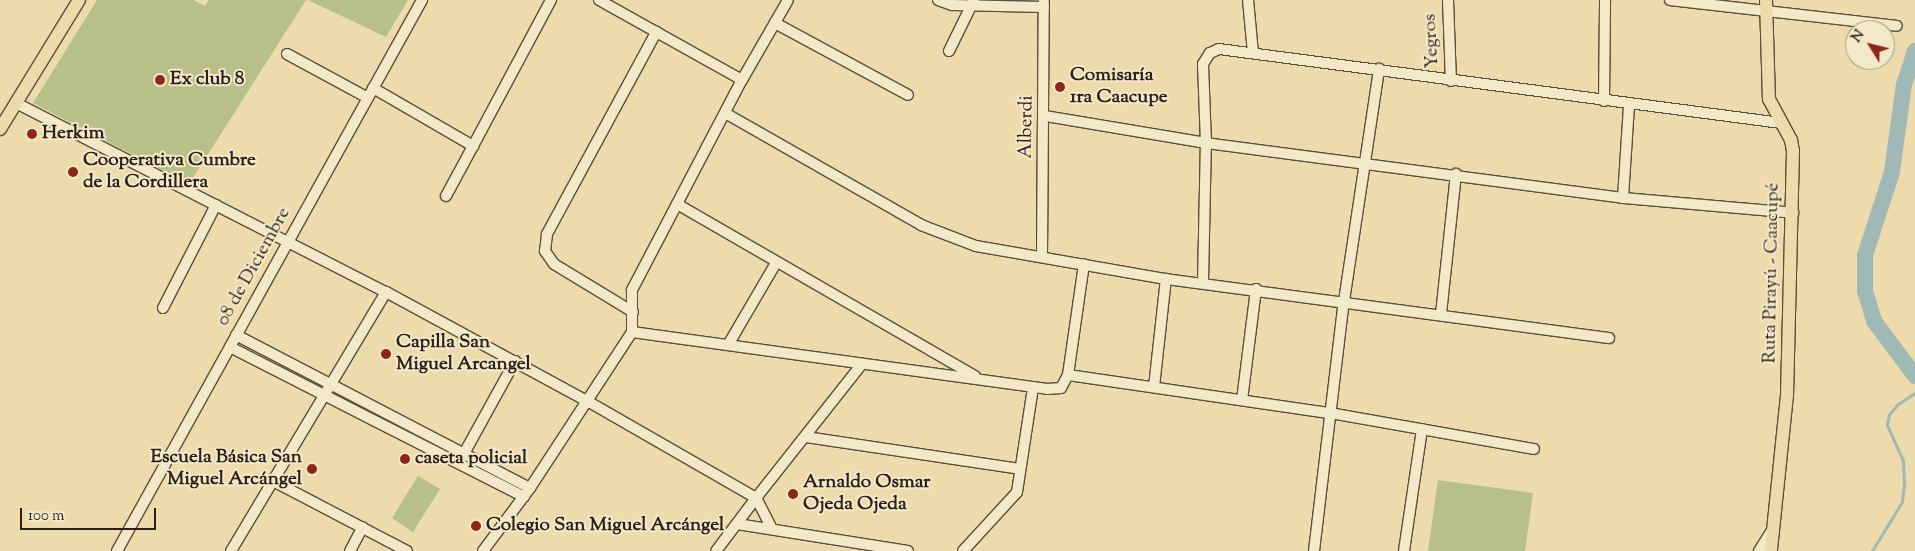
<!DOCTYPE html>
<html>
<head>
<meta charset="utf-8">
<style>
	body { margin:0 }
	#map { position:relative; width:1915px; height:551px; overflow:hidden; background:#eddbab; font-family:"Sorts Mill Goudy",serif }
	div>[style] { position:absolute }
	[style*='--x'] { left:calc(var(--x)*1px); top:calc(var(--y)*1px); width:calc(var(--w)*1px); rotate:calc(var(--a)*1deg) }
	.green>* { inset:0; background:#b8c089 }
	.stream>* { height:2.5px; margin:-1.25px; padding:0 1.25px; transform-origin:1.25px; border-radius:1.25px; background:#a0b8b6 }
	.river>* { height:16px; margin:-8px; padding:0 8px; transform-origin:8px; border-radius:8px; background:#a0b8b6 }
	.roads { filter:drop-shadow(1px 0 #5c4d3d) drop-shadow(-1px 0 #5c4d3d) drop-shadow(0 1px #5c4d3d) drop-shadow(0 -1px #5c4d3d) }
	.minor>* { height:10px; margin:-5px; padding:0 5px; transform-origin:5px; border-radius:5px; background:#f3e8c8 }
	.major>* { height:12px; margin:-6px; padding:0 6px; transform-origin:6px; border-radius:6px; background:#eddbab }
	.dots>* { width:14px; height:14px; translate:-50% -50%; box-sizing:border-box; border:2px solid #f3e8c8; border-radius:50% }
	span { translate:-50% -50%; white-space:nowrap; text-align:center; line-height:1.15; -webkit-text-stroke:4px #f3e8c8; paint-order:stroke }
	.street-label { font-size:19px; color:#2c1e18 }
	.poi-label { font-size:19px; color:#2c1e18; font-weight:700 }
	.left { translate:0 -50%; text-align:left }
	.right { translate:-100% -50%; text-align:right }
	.north { position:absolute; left:1845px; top:20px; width:50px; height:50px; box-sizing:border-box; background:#f3e8c8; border:1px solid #a39782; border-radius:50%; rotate:306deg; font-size:14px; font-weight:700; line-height:20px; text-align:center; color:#2c1e18 }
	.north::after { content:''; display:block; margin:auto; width:18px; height:22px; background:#8f2418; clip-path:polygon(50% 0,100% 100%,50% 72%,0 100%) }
	.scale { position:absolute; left:20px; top:508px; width:136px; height:22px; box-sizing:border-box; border:2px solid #2c1e18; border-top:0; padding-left:6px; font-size:15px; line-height:18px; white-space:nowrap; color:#2c1e18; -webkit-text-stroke:4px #f3e8c8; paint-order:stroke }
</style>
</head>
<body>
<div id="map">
	<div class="green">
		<div style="clip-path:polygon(97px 0,193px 0,205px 6px,209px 0,306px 0,189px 184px,33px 103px)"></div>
		<div style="clip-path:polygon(308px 0,408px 0,386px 37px)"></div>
		<div style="clip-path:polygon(418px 476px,440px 489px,413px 532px,392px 518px)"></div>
		<div style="clip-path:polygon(1438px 480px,1533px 493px,1525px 551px,1428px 551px)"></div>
	</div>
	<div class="stream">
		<div style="--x:1872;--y:551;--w:57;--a:-58.5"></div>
		<div style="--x:1902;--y:502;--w:20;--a:-84"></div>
		<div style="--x:1904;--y:482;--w:21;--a:-93"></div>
		<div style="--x:1903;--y:461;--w:39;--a:-114"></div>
		<div style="--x:1887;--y:425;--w:10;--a:-79"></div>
		<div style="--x:1889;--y:415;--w:14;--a:-51"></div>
		<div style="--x:1898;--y:404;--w:20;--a:-33"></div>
	</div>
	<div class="river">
		<div style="--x:1915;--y:51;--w:35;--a:108"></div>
		<div style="--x:1904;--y:84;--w:89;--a:97.8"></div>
		<div style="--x:1892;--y:172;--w:87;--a:108"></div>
		<div style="--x:1865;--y:255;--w:36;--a:90"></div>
		<div style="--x:1865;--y:291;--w:31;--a:73"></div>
		<div style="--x:1874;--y:321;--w:69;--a:53.3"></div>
	</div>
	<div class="roads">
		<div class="minor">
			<div style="--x:599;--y:0;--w:164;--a:29.2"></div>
			<div style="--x:938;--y:0;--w:15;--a:20"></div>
			<div style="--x:952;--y:5;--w:92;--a:1.2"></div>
			<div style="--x:1248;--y:0;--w:53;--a:84.6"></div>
			<div style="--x:1448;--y:0;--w:81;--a:87.9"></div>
			<div style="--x:1670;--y:0;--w:228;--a:6.5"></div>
			<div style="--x:775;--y:23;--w:151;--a:28.4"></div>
			<div style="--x:949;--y:51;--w:57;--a:-63.9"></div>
			<div style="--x:287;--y:54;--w:92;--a:28.5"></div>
			<div style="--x:373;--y:88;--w:116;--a:30.1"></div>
			<div style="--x:473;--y:146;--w:166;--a:-61.9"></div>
			<div style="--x:1604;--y:101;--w:101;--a:-89.4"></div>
			<div style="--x:18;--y:104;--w:413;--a:27.1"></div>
			<div style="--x:386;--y:292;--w:231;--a:28.5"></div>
			<div style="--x:589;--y:402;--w:193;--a:29.9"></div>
			<div style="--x:756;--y:498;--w:66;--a:127"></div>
			<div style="--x:725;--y:113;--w:226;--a:29.7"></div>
			<div style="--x:921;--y:225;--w:59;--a:20.9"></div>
			<div style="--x:976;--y:246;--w:193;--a:9.9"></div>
			<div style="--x:1166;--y:279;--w:447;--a:7.6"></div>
			<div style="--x:1045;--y:116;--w:163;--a:9.5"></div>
			<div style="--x:1206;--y:143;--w:421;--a:7.5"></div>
			<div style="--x:1623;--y:198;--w:171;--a:5"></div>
			<div style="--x:446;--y:196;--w:57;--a:-61.6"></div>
			<div style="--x:1623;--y:198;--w:93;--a:-86.3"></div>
			<div style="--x:677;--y:204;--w:344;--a:30"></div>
			<div style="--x:1042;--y:255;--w:255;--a:-89.6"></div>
			<div style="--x:1203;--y:282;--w:139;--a:-88.8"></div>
			<div style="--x:1206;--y:143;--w:79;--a:-92.2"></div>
			<div style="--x:1203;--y:64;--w:13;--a:-58"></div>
			<div style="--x:1210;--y:53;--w:10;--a:-24"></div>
			<div style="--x:1219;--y:49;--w:567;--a:7.5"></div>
			<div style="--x:163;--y:308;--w:116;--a:-62.8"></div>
			<div style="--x:633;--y:312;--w:92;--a:-148.7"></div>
			<div style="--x:554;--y:264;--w:16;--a:-125"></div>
			<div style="--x:545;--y:251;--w:17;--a:-83"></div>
			<div style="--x:547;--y:234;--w:230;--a:-61.6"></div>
			<div style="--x:1441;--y:314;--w:141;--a:-83.9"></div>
			<div style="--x:632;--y:332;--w:419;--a:7.8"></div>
			<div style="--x:1047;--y:389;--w:14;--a:-4"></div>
			<div style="--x:1061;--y:388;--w:15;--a:-62"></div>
			<div style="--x:1068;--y:375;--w:112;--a:-81.8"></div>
			<div style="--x:236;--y:335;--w:331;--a:27.5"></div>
			<div style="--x:728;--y:345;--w:95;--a:-59.7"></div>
			<div style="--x:230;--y:347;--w:330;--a:27"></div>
			<div style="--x:1068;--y:375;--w:265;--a:8.3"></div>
			<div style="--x:1330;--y:413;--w:207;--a:10"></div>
			<div style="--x:1154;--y:387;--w:109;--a:-83.7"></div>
			<div style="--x:1242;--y:400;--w:112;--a:-82.8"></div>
			<div style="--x:806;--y:437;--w:216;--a:8.5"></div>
			<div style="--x:461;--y:459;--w:112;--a:-61.1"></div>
			<div style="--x:273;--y:481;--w:151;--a:27.6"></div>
			<div style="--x:737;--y:524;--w:173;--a:9"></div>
			<div style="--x:772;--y:529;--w:35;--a:-117"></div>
			<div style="--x:756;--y:498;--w:171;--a:-51.7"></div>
			<div style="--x:117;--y:551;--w:630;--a:-61.03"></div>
			<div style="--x:231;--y:551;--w:302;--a:-59.1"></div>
			<div style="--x:350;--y:551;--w:27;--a:-62"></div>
			<div style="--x:483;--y:551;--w:79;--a:-53.3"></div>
			<div style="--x:530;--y:488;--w:186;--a:-56.8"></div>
			<div style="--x:632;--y:332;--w:42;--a:-90"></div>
			<div style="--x:632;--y:290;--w:237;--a:-62.4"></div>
			<div style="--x:742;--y:80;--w:92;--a:-60.1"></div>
			<div style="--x:963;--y:551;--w:80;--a:-47.5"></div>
			<div style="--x:1017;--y:492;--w:106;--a:-81.3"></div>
			<div style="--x:1314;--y:551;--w:252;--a:-83.2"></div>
			<div style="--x:1344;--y:301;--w:235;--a:-81.4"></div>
			<div style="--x:1404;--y:551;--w:123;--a:-81.6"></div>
			<div style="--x:1759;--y:551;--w:25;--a:-58"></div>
		</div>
		<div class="major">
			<div style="--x:1766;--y:0;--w:99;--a:88.3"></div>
			<div style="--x:1769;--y:99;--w:47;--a:61.8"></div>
			<div style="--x:1791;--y:140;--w:11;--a:80"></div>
			<div style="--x:1793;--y:151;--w:244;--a:91.4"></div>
			<div style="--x:1787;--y:395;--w:157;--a:95.9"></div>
			<div style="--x:0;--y:129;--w:151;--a:-58.5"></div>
		</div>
	</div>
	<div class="dots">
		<div style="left:160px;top:80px;background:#8f2418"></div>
		<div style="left:1060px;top:87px;background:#8f2418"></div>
		<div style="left:32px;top:134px;background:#8f2418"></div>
		<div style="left:73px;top:172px;background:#8f2418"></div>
		<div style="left:386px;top:354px;background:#8f2418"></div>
		<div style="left:405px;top:459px;background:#8f2418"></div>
		<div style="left:312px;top:469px;background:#8f2418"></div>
		<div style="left:793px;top:494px;background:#8f2418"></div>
		<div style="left:476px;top:526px;background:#8f2418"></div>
	</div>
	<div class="street-label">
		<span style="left:1432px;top:41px;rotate:-93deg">Yegros</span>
		<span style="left:1027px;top:127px;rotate:-89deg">Alberdi</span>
		<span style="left:254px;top:267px;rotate:-61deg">08 de Diciembre</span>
		<span style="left:1772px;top:273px;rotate:-89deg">Ruta Pirayú - Caacupé</span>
	</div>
	<div class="poi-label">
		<span class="left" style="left:1070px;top:87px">Comisaría<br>1ra Caacupe</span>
		<span class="left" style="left:170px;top:80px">Ex club 8</span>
		<span class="left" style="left:42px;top:134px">Herkim</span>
		<span class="left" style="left:83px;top:172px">Cooperativa Cumbre<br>de la Cordillera</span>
		<span class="left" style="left:396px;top:354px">Capilla San<br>Miguel Arcangel</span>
		<span class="right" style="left:302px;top:469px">Escuela Básica San<br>Miguel Arcángel</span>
		<span class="left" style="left:415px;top:459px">caseta policial</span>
		<span class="left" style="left:803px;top:494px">Arnaldo Osmar<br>Ojeda Ojeda</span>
		<span class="left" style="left:486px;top:526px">Colegio San Miguel Arcángel</span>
	</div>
	<div class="north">N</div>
	<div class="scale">100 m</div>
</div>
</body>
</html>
